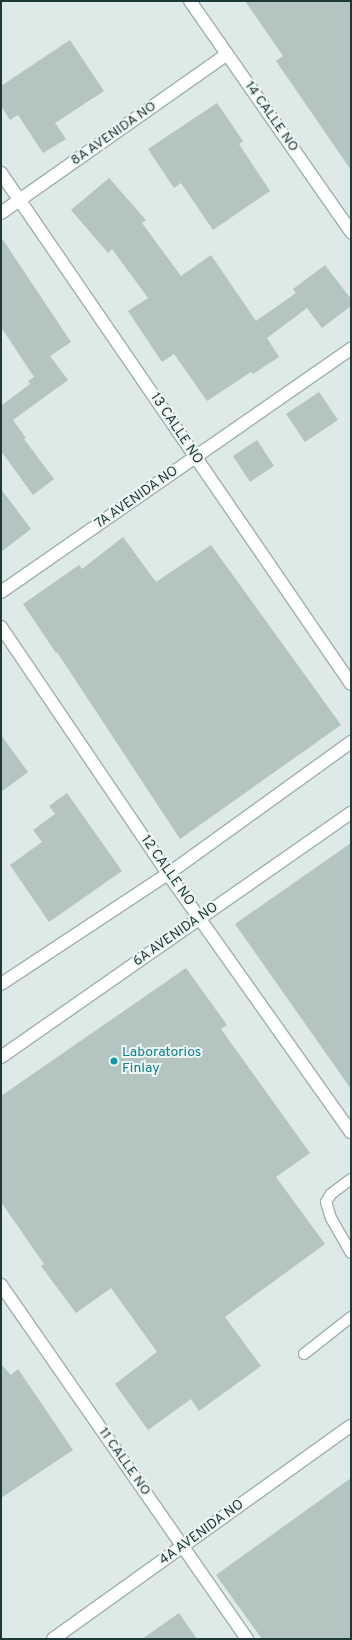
<!DOCTYPE html>
<html>
<head>
<meta charset="utf-8">
<style>
	body { margin:0 }
	#map { position:relative; width:352px; height:1640px; overflow:hidden; background:#deeae7; font-family:Overpass,sans-serif }
	div>[style] { position:absolute }
	[style*='--x'] { left:calc(var(--x)*1px); top:calc(var(--y)*1px); width:calc(var(--w)*1px); rotate:calc(var(--a)*1deg) }
	.building>* { inset:0; background:#b3c4c1 }
	.roads { filter:drop-shadow(1px 0 #a1b1af) drop-shadow(-1px 0 #a1b1af) drop-shadow(0 1px #a1b1af) drop-shadow(0 -1px #a1b1af) }
	.service>* { height:10px; margin:-5px; padding:0 5px; transform-origin:5px; border-radius:5px; background:#fff }
	.minor>* { height:12px; margin:-6px; padding:0 6px; transform-origin:6px; border-radius:6px; background:#fff }
	.tertiary>* { height:12px; margin:-6px; padding:0 6px; transform-origin:6px; border-radius:6px; background:#fff }
	.dots>* { width:11px; height:11px; translate:-50% -50%; box-sizing:border-box; border:2px solid #eef6f4; border-radius:50% }
	span { translate:-50% -50%; white-space:nowrap; text-align:center; line-height:1.15; -webkit-text-stroke:4px #eef6f4; paint-order:stroke }
	.street-label { font-size:14px; color:#1f3938 }
	.culture-label { font-size:14px; color:#0d838f }
	.left { translate:0 -50%; text-align:left }
	.frame { position:absolute; inset:0; border:2px solid #1f3938; pointer-events:none }
</style>
</head>
<body>
<div id="map">
	<div class="building">
		<div style="clip-path:polygon(245px 1px,351px 1px,351px 170px,276px 61px,283px 56px)"></div>
		<div style="clip-path:polygon(70px 40px,104px 91px,55px 123px,66px 139px,43px 153px,18px 115px,10px 120px,1px 106px,1px 86px)"></div>
		<div style="clip-path:polygon(217px 103px,243px 141px,239px 144px,270px 191px,213px 230px,181px 183px,174px 188px,148px 149px)"></div>
		<div style="clip-path:polygon(109px 178px,146px 220px,142px 223px,181px 276px,211px 255px,256px 321px,296px 293px,293px 289px,325px 265px,351px 299px,351px 306px,322px 328px,307px 308px,267px 338px,279px 357px,253px 374px,251px 372px,207px 401px,174px 354px,162px 362px,128px 311px,148px 298px,112px 249px,108px 253px,71px 210px)"></div>
		<div style="clip-path:polygon(1px 237px,71px 342px,50px 356px,68px 380px,13px 420px,26px 438px,24px 439px,54px 479px,33px 495px,1px 451px,1px 404px,2px 405px,30px 384px,28px 381px,34px 377px,1px 327px)"></div>
		<div style="clip-path:polygon(319px 392px,338px 420px,305px 442px,286px 414px)"></div>
		<div style="clip-path:polygon(257px 440px,274px 466px,250px 482px,233px 456px)"></div>
		<div style="clip-path:polygon(1px 489px,31px 529px,1px 552px)"></div>
		<div style="clip-path:polygon(123px 537px,156px 582px,211px 545px,341px 725px,180px 839px,57px 652px,56px 653px,23px 604px,79px 565px,82px 569px)"></div>
		<div style="clip-path:polygon(1px 735px,28px 772px,1px 792px)"></div>
		<div style="clip-path:polygon(67px 793px,122px 871px,49px 922px,10px 865px,42px 842px,33px 830px,55px 814px,49px 806px)"></div>
		<div style="clip-path:polygon(351px 843px,351px 1089px,235px 924px)"></div>
		<div style="clip-path:polygon(186px 968px,227px 1025px,221px 1029px,310px 1153px,276px 1177px,325px 1244px,225px 1317px,261px 1366px,199px 1411px,191px 1399px,148px 1430px,115px 1384px,157px 1352px,111px 1288px,76px 1313px,41px 1266px,44px 1264px,1px 1202px,1px 1096px)"></div>
		<div style="clip-path:polygon(1px 1364px,11px 1375px,18px 1369px,73px 1450px,1px 1498px)"></div>
		<div style="clip-path:polygon(351px 1478px,351px 1639px,262px 1639px,216px 1575px)"></div>
		<div style="clip-path:polygon(179px 1613px,197px 1639px,142px 1639px)"></div>
	</div>
	<div class="roads">
		<div class="service">
			<div style="--x:351;--y:1179;--w:25;--a:143"></div>
			<div style="--x:331;--y:1194;--w:9;--a:122"></div>
			<div style="--x:326;--y:1202;--w:17;--a:73"></div>
			<div style="--x:331;--y:1218;--w:40;--a:60.3"></div>
			<div style="--x:304;--y:1354;--w:60;--a:-38.2"></div>
		</div>
		<div class="minor">
			<div style="--x:190;--y:1;--w:282;--a:55.1"></div>
			<div style="--x:1;--y:173;--w:619;--a:55.59"></div>
			<div style="--x:1;--y:213;--w:276;--a:-35.1"></div>
			<div style="--x:1;--y:592;--w:426;--a:-34.8"></div>
			<div style="--x:1;--y:627;--w:298;--a:55.9"></div>
			<div style="--x:168;--y:874;--w:316;--a:54.7"></div>
			<div style="--x:1;--y:1285;--w:431;--a:55.2"></div>
			<div style="--x:53;--y:1639;--w:366;--a:-35.6"></div>
		</div>
		<div class="tertiary">
			<div style="--x:1;--y:984;--w:200;--a:-33.4"></div>
			<div style="--x:168;--y:874;--w:226;--a:-35.8"></div>
			<div style="--x:1;--y:1057;--w:427;--a:-34.9"></div>
		</div>
	</div>
	<div class="dots">
		<div style="left:114px;top:1061px;background:#0f9aa8"></div>
	</div>
	<div class="street-label">
		<span style="left:271px;top:117px;rotate:55deg">14 CALLE NO</span>
		<span style="left:114px;top:134px;rotate:-35deg">8A AVENIDA NO</span>
		<span style="left:176px;top:429px;rotate:56deg">13 CALLE NO</span>
		<span style="left:137px;top:498px;rotate:-35deg">7A AVENIDA NO</span>
		<span style="left:167px;top:871px;rotate:55deg">12 CALLE NO</span>
		<span style="left:176px;top:935px;rotate:-35deg">6A AVENIDA NO</span>
		<span style="left:124px;top:1462px;rotate:55deg">11 CALLE NO</span>
		<span style="left:202px;top:1533px;rotate:-36deg">4A AVENIDA NO</span>
	</div>
	<div class="culture-label">
		<span class="left" style="left:122px;top:1061px">Laboratorios<br>Finlay</span>
	</div>
	<div class="frame"></div>
</div>
</body>
</html>
